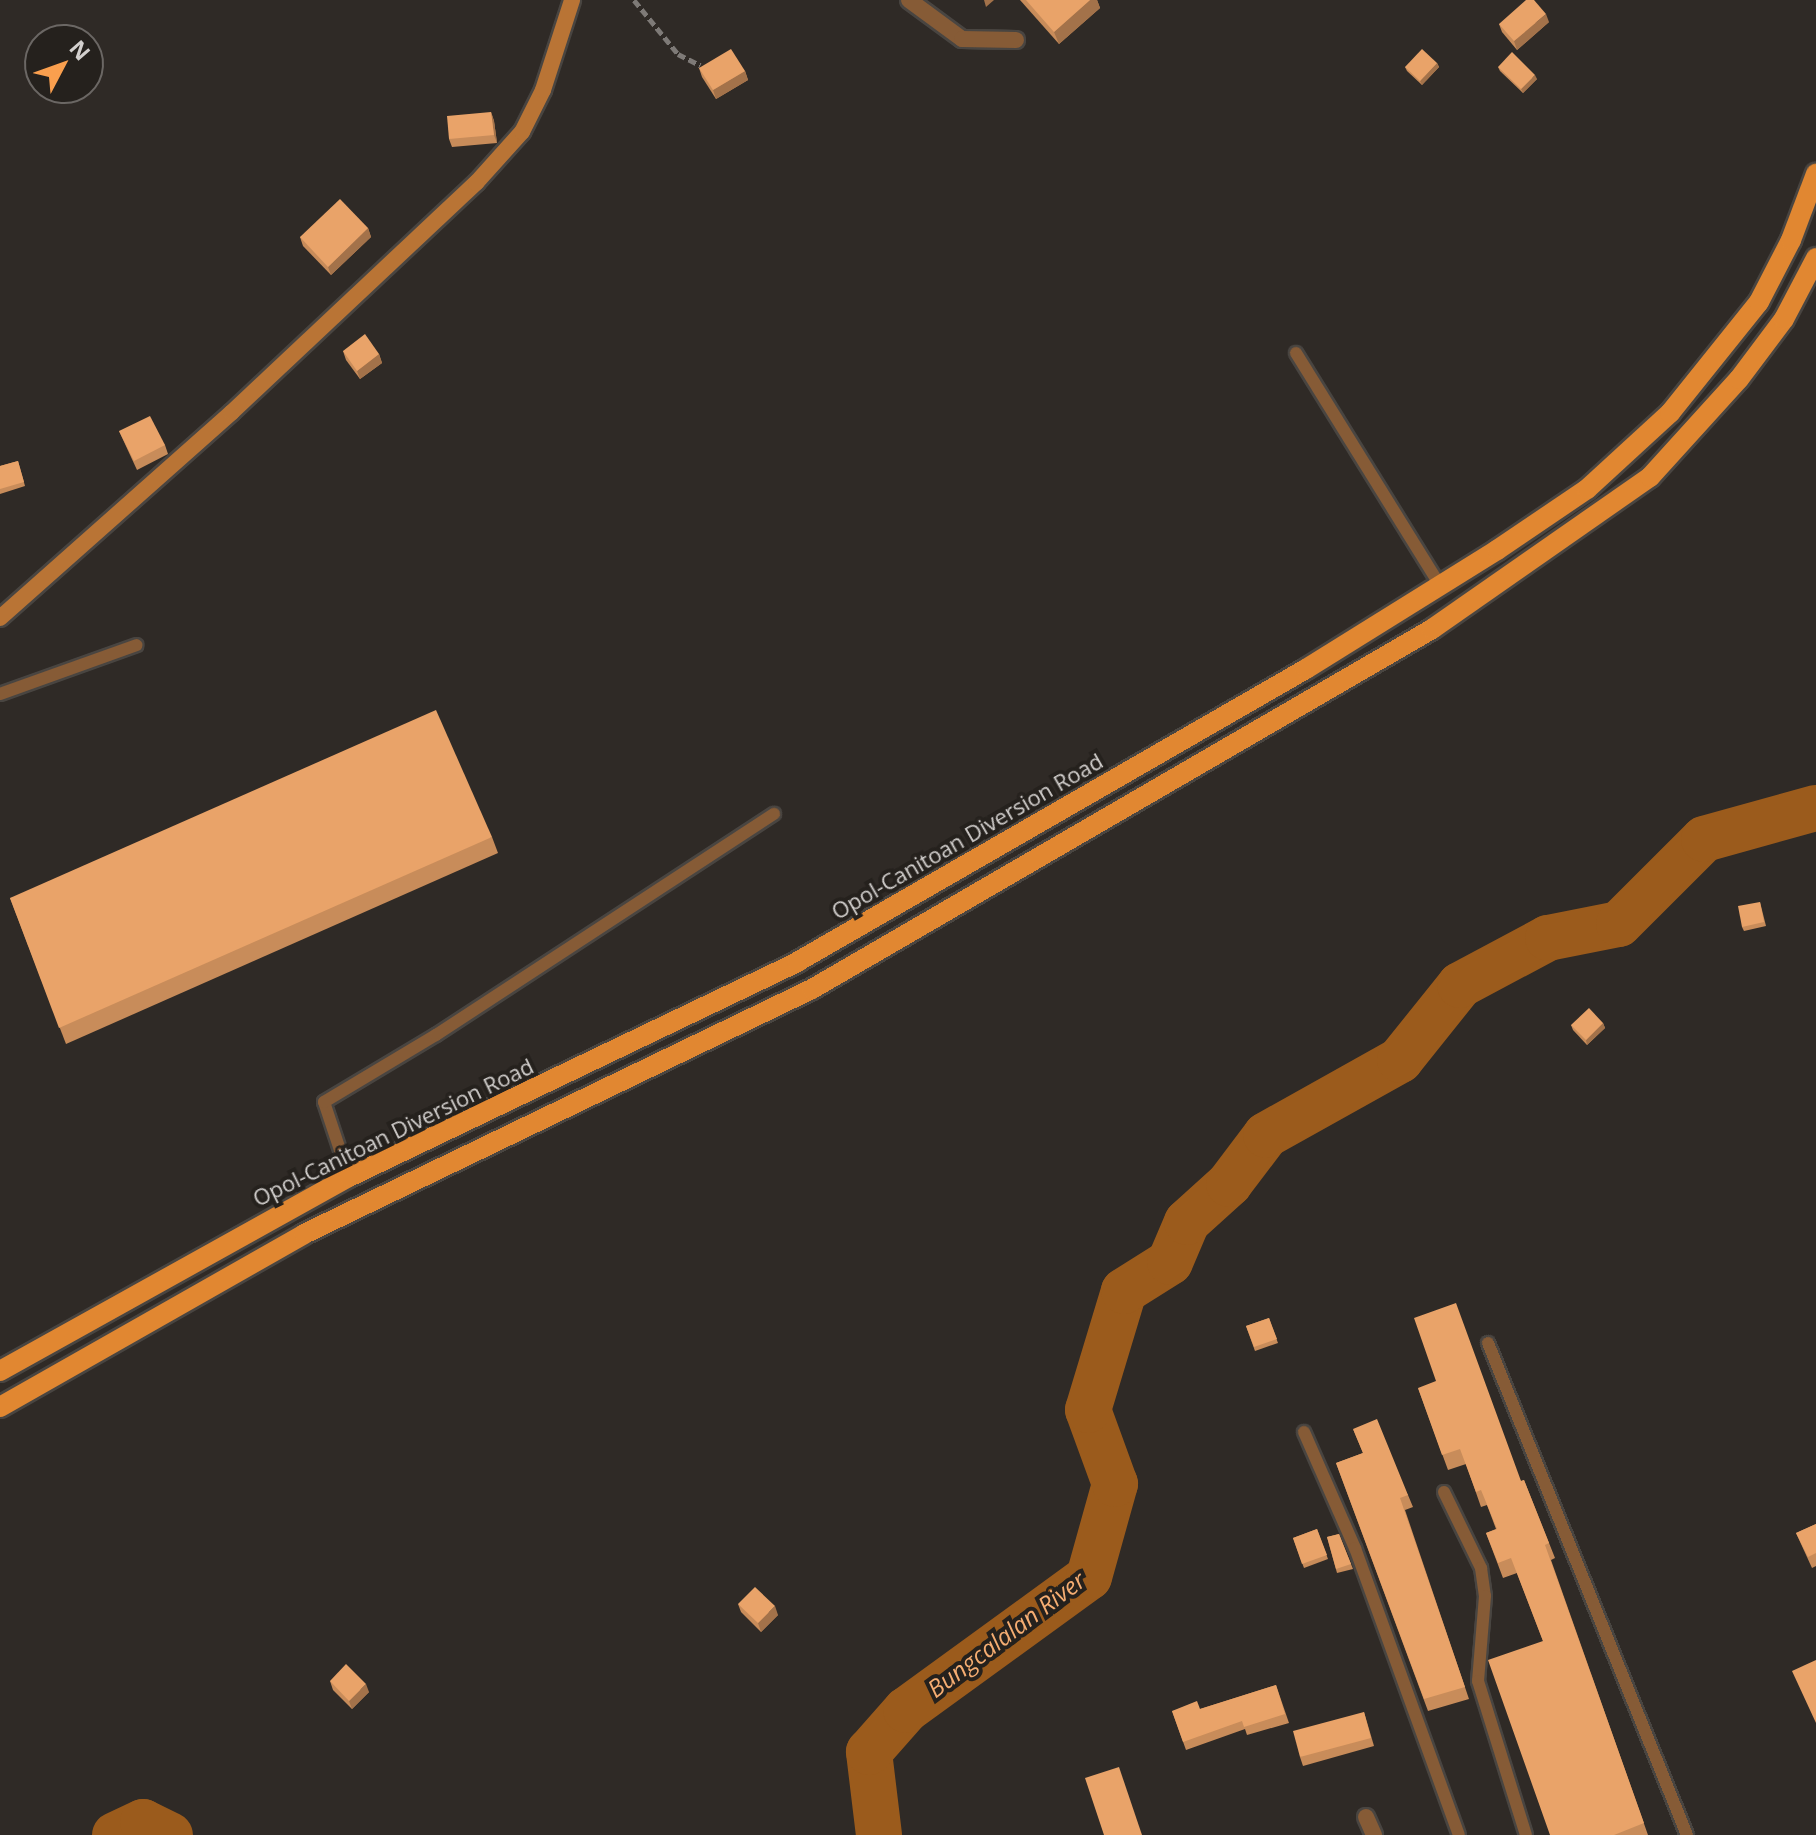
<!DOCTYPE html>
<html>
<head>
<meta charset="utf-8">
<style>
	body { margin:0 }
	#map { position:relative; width:1816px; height:1835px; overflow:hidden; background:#2f2a26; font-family:"Open Sans",sans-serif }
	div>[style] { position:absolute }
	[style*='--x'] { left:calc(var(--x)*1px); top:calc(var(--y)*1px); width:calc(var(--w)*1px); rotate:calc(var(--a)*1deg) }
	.river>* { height:46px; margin:-23px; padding:0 23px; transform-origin:23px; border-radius:23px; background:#9b5b1c }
	.path>* { height:5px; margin-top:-2.5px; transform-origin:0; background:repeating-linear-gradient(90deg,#7e7a77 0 8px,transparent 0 12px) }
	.roads { filter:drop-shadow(2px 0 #494541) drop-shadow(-2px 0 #494541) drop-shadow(0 2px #494541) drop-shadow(0 -2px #494541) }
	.lane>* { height:12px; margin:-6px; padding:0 6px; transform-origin:6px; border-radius:6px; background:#865b36 }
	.street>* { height:16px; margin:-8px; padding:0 8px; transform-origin:8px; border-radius:8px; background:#865b36 }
	.secondary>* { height:16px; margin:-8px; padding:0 8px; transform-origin:8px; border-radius:8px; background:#b97435 }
	.primary>* { height:20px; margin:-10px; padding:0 10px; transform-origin:10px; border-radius:10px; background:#e18731 }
	.wall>* { inset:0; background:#c88c5a }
	.shaded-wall>* { inset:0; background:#a3724a }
	.building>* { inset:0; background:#e9a369 }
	span { translate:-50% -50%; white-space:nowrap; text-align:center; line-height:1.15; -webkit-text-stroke:8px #25211d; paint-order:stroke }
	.street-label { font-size:22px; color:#d3d0ce }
	.water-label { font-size:24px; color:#f5ad72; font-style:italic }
	.north { position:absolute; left:24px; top:24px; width:80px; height:80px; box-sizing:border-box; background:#25211d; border:2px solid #6b6764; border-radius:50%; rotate:49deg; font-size:22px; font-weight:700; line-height:32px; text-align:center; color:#d3d0ce }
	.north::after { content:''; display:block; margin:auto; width:28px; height:36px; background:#fa9f4e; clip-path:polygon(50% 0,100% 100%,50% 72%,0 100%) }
</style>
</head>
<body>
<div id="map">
	<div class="river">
		<div style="--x:115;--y:1835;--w:31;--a:-25"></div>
		<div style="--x:143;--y:1822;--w:30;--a:26"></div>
		<div style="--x:879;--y:1835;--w:84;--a:-96.9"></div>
		<div style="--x:869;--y:1752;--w:56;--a:-48.6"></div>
		<div style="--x:906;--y:1710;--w:226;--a:-36"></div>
		<div style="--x:1089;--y:1577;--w:97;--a:-74.4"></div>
		<div style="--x:1115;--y:1484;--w:79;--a:-110"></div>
		<div style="--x:1088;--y:1410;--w:124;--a:-73.2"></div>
		<div style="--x:1124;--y:1291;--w:54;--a:-32.2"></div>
		<div style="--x:1170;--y:1262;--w:43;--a:-67"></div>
		<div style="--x:1187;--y:1222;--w:57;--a:-42.1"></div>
		<div style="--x:1229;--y:1184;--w:61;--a:-52.9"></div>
		<div style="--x:1266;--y:1135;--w:154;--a:-29.2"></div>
		<div style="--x:1400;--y:1060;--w:96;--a:-51.3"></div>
		<div style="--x:1460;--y:985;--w:100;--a:-28.1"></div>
		<div style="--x:1548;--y:938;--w:72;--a:-11.2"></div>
		<div style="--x:1619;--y:924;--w:120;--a:-45"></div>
		<div style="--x:1704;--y:839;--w:116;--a:-15.5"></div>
	</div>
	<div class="path">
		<div style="--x:634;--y:0;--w:70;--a:50.8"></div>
		<div style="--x:678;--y:54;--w:25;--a:27"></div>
	</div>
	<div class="roads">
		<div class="lane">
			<div style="--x:1296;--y:353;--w:275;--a:58.2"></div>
			<div style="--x:0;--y:694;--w:145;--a:-19.7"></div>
			<div style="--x:349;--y:1177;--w:79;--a:-108.4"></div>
			<div style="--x:324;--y:1102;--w:131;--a:-30.9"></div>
			<div style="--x:436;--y:1035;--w:404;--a:-33.2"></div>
			<div style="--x:1488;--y:1343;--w:531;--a:67.98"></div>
			<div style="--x:1304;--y:1432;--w:127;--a:66.3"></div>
			<div style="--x:1355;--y:1548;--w:305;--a:70.1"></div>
			<div style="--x:1444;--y:1492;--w:85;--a:64"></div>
			<div style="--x:1481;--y:1568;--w:28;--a:82"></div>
			<div style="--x:1485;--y:1596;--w:85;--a:94.7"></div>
			<div style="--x:1478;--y:1681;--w:161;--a:72.7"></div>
		</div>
		<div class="street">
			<div style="--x:909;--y:0;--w:66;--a:36.3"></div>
			<div style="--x:962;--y:39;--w:54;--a:1.1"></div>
			<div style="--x:1366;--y:1817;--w:20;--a:66"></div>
		</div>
		<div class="secondary">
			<div style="--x:0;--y:618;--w:310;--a:-41.6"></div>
			<div style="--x:232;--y:412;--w:335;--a:-43.2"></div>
			<div style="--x:476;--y:183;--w:69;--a:-48"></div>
			<div style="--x:522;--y:132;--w:47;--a:-63.4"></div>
			<div style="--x:543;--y:90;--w:95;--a:-72.1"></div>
		</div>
		<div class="primary">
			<div style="--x:0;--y:1371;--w:399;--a:-29.1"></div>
			<div style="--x:349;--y:1177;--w:497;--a:-25.6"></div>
			<div style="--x:797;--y:962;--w:587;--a:-29.93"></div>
			<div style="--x:1306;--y:669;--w:225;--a:-31.9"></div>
			<div style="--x:1497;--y:550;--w:109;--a:-34.1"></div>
			<div style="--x:1587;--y:489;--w:113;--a:-42.5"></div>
			<div style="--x:1670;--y:413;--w:142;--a:-51.3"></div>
			<div style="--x:1759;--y:302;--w:70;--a:-62.7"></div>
			<div style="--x:1791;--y:240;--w:71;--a:-69.3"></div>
			<div style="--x:0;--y:1407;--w:350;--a:-29.6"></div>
			<div style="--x:304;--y:1234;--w:564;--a:-25.75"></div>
			<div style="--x:812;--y:989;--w:717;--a:-30.14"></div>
			<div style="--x:1432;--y:629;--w:266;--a:-34.9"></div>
			<div style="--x:1650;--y:477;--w:132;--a:-47.8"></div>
			<div style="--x:1739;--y:379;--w:75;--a:-53.1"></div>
			<div style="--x:1784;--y:319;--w:69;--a:-62.3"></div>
		</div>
	</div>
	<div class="wall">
		<div style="clip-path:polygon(1020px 0,1097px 0,1100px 8px,1059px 44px)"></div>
		<div style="clip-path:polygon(1549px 22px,1517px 50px,1502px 32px,1499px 24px)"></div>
		<div style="clip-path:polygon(1437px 63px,1439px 67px,1422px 85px,1407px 71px,1405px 67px)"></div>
		<div style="clip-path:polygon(1498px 67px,1537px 79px,1523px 93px,1500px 71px)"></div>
		<div style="clip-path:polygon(699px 68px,745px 71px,748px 80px,716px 99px,702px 77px)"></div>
		<div style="clip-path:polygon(491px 112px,494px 121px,497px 143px,452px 147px,449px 139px)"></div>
		<div style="clip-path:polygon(368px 228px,371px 237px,331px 275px,303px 246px,300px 237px)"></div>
		<div style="clip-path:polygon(343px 351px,379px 354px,382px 363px,360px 379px,346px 360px)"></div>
		<div style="clip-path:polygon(119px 431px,165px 445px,168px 454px,137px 470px)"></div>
		<div style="clip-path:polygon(18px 461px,25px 486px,0 494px,0 466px)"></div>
		<div style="clip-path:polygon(492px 837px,498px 853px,66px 1044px,10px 898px)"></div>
		<div style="clip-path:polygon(1760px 902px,1766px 926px,1744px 931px,1742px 927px)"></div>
		<div style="clip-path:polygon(1603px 1023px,1605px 1028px,1587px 1045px,1573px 1030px,1571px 1025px)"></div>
		<div style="clip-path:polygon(1269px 1318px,1278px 1343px,1255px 1351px,1246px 1326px)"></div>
		<div style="clip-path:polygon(1418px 1388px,1521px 1481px,1524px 1480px,1555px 1558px,1551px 1560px,1648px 1835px,1550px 1835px,1543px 1641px,1517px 1573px,1503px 1578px,1486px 1533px,1496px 1529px,1487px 1505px,1481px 1507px,1466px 1464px,1448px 1470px)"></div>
		<div style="clip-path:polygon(1353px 1429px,1408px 1495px,1413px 1507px,1405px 1510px,1469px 1699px,1428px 1711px,1336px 1463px,1363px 1453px)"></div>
		<div style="clip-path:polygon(1816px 1524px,1816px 1566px,1812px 1568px,1796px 1533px)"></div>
		<div style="clip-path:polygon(1317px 1529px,1328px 1559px,1304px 1568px,1293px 1538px)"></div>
		<div style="clip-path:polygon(1339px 1534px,1353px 1569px,1337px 1573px,1327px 1537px)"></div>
		<div style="clip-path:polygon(738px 1604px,778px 1615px,761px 1632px,741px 1612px)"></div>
		<div style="clip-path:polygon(330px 1681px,369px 1692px,352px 1709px,333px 1690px)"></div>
		<div style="clip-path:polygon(1276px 1685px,1289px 1723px,1247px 1735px,1245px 1729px,1186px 1750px,1172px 1711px,1200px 1709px)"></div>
		<div style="clip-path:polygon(1364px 1712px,1374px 1746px,1303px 1766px,1300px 1757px)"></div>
	</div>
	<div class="shaded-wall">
		<div style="clip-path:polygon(984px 0,994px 0,986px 7px)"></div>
		<div style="clip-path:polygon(1090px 0,1097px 0,1100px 8px,1059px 44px,1054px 32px)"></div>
		<div style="clip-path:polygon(1546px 14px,1549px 22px,1517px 50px,1514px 41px)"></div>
		<div style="clip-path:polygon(1437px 63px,1439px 67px,1422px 85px,1420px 81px)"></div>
		<div style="clip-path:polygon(745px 71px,748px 80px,716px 99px,713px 90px)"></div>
		<div style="clip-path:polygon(1535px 75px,1537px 79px,1523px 93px,1521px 89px)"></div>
		<div style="clip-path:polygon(491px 112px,494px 121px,497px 143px,494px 135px)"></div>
		<div style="clip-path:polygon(368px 228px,371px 237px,331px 275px,328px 267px)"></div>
		<div style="clip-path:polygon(379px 354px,382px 363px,360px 379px,357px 371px)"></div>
		<div style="clip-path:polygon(1603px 1023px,1605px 1028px,1587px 1045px,1586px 1040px)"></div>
		<div style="clip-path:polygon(775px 1606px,778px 1615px,761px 1632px,758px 1623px)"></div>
		<div style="clip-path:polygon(366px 1684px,369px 1692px,352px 1709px,349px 1701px)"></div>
	</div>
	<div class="building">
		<div style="clip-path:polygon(1026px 0,1090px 0,1054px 32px)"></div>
		<div style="clip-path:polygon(1526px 0,1534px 0,1546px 14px,1514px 41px,1499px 24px)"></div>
		<div style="clip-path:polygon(731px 49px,745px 71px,713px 90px,699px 68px)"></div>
		<div style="clip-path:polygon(1422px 49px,1437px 63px,1420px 81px,1405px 67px)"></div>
		<div style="clip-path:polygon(1512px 52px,1535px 75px,1521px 89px,1498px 67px)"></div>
		<div style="clip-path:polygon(491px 112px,494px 135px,449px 139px,447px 116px)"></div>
		<div style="clip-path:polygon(340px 199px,368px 228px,328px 267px,300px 237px)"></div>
		<div style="clip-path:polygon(365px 334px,379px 354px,357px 371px,343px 351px)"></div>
		<div style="clip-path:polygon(150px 416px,165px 445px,134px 461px,119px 431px)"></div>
		<div style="clip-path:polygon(18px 461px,24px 482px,0 489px,0 466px)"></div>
		<div style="clip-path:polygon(436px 710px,492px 837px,59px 1028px,10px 898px)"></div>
		<div style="clip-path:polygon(1760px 902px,1764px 922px,1742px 927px,1738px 906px)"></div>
		<div style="clip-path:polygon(1589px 1008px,1603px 1023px,1586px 1040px,1571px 1025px)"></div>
		<div style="clip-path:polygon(1456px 1303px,1521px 1481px,1524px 1480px,1549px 1543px,1545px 1545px,1644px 1823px,1614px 1835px,1550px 1835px,1488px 1660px,1543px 1641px,1511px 1558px,1498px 1563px,1486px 1533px,1497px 1529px,1481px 1490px,1476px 1492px,1460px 1449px,1442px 1455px,1418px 1388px,1436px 1381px,1414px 1318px)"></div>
		<div style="clip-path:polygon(1269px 1318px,1277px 1339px,1254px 1347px,1246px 1326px)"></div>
		<div style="clip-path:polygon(1377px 1419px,1408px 1495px,1400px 1498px,1465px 1687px,1424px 1699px,1336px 1463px,1363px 1453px,1353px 1429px)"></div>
		<div style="clip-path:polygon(1816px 1524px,1816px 1553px,1808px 1557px,1796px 1533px)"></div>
		<div style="clip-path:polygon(1317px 1529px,1327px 1555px,1302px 1564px,1293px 1538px)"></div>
		<div style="clip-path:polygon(1339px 1534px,1351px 1564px,1336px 1569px,1327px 1537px)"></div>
		<div style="clip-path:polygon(755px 1587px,775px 1606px,758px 1623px,738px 1604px)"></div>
		<div style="clip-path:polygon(1816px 1660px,1816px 1723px,1792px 1671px)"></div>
		<div style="clip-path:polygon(346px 1664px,366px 1684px,349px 1701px,330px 1681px)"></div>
		<div style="clip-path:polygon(1276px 1685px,1285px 1714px,1244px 1727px,1242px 1721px,1183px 1742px,1172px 1711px,1197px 1701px,1200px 1709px)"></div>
		<div style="clip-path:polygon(1364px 1712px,1371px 1738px,1300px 1757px,1293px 1731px)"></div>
		<div style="clip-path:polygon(1119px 1767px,1142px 1835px,1104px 1835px,1085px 1778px)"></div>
	</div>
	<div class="street-label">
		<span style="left:967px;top:836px;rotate:-30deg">Opol-Canitoan Diversion Road</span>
		<span style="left:393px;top:1132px;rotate:-26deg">Opol-Canitoan Diversion Road</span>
	</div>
	<div class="water-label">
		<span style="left:1006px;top:1634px;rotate:-37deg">Bungcalalan River</span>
	</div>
	<div class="north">N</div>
</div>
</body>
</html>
